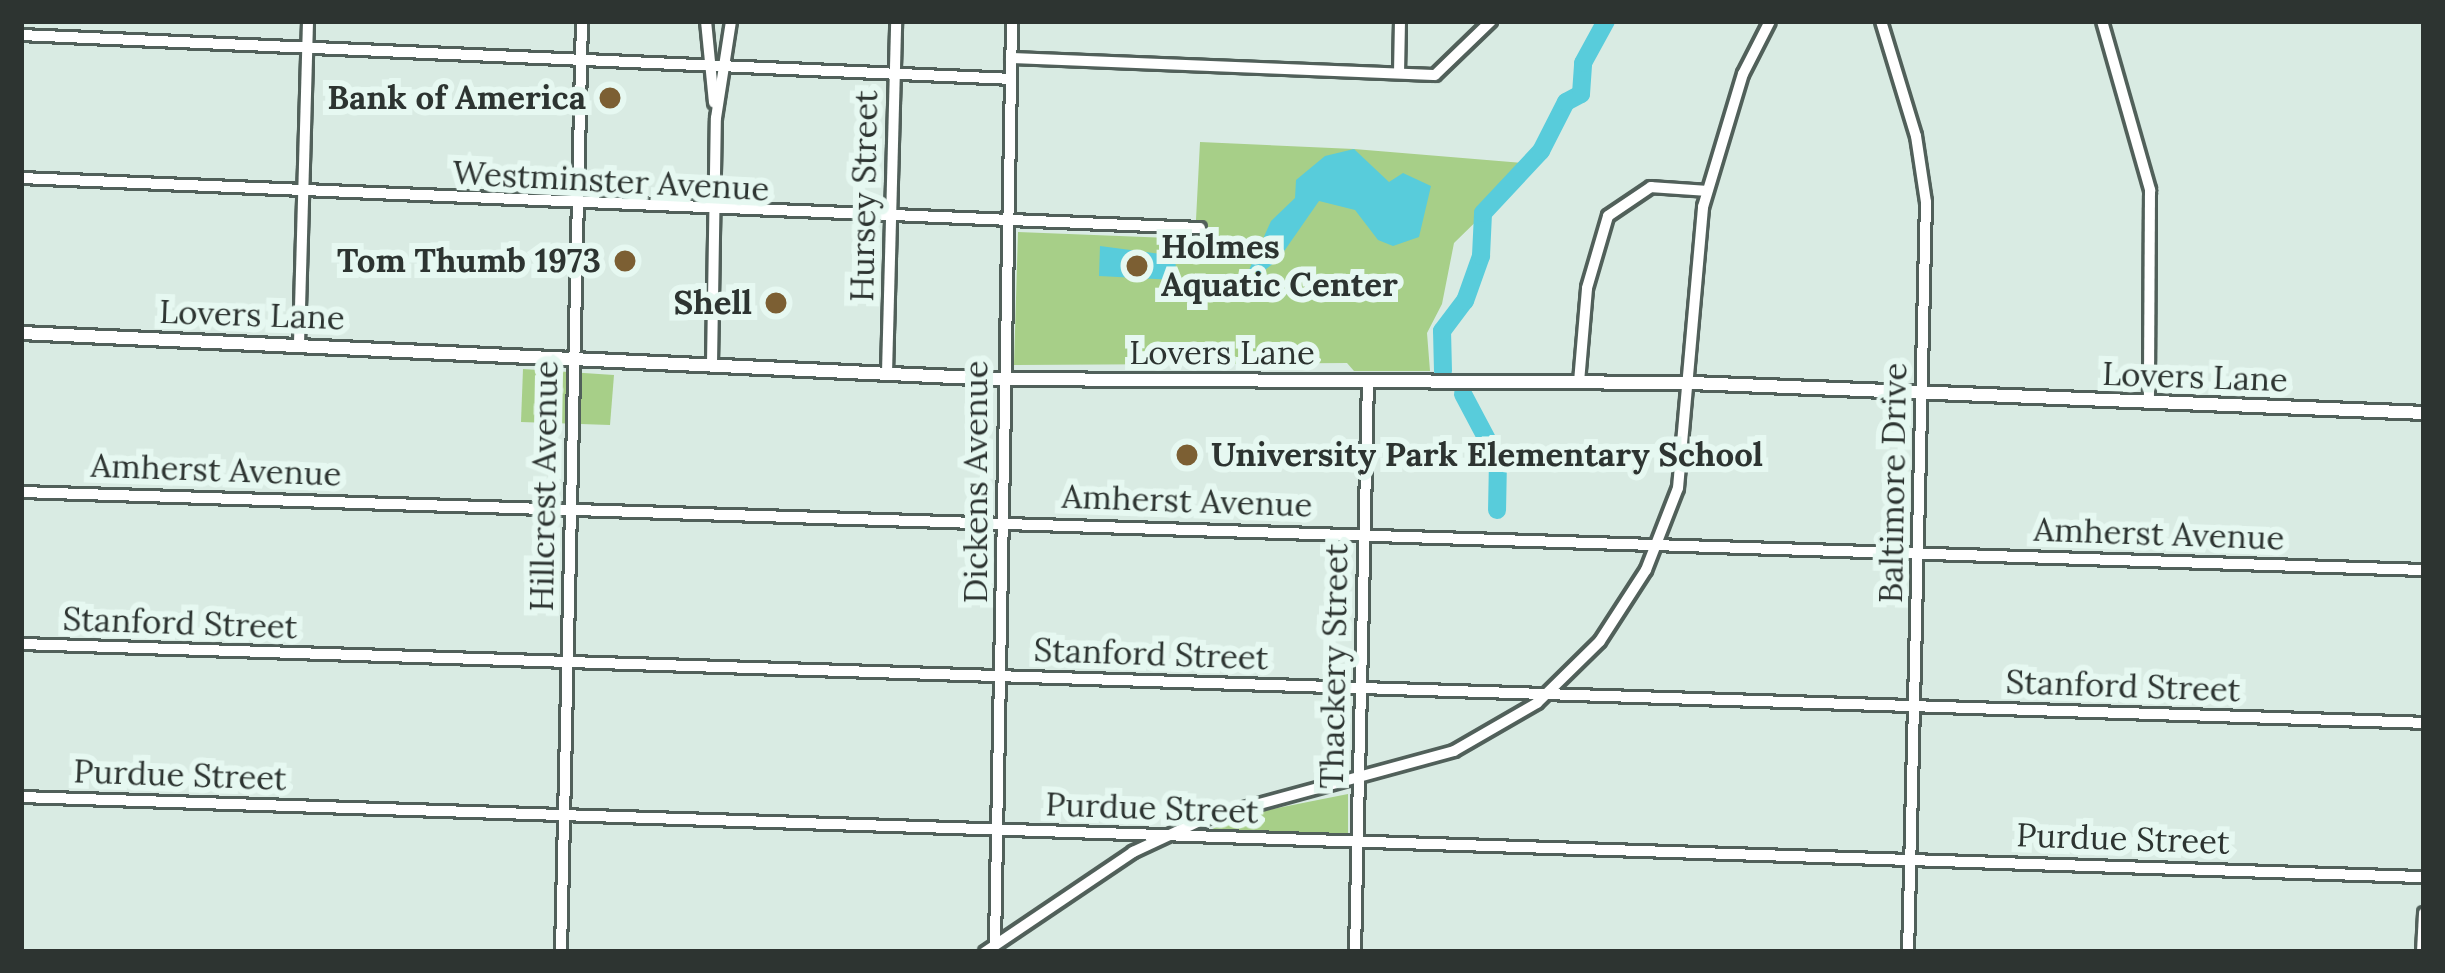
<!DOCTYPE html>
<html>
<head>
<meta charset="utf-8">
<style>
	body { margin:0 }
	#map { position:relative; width:2445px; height:973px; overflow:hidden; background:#d9ebe3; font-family:Lora,serif }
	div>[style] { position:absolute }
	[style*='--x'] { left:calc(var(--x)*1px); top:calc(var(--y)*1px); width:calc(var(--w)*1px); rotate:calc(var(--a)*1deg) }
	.green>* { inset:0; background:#a7cf88 }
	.water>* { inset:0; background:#58ccdb }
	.river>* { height:18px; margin:-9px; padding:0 9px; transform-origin:9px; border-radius:9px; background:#58ccdb }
	.roads { filter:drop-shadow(3px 0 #51605a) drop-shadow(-3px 0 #51605a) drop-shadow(0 3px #51605a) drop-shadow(0 -3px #51605a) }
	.minor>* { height:10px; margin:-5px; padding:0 5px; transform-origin:5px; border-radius:5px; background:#fff }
	.major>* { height:12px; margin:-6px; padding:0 6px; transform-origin:6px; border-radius:6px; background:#fff }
	.dots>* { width:33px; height:33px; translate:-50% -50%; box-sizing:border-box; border:6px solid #e6f8f1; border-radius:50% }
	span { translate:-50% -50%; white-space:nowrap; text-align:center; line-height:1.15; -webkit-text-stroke:12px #e6f8f1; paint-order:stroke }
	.poi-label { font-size:33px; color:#2d3431; font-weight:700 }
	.right { translate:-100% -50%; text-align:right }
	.left { translate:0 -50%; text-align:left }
	.street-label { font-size:33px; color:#2d3431 }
	.frame { position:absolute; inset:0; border:24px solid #2d3431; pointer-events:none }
</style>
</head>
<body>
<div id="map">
	<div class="green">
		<div style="clip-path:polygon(1200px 142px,1354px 149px,1535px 164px,1454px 243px,1442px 304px,1427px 333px,1430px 371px,1354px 371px,1347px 363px,1014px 365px,1018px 232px,1195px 239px)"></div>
		<div style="clip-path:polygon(523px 369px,614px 375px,610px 425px,521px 422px)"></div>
		<div style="clip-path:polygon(1348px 794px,1348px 838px,1205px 832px,1248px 814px)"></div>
	</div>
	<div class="water">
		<div style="clip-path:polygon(1354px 149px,1389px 182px,1403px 173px,1431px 186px,1419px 237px,1393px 246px,1378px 240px,1355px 210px,1319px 201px,1278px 260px,1261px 273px,1249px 270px,1271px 221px,1295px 198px,1296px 180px,1325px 156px)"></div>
		<div style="clip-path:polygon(1100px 246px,1176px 256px,1175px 280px,1099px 276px)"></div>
	</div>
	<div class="river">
		<div style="--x:1443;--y:371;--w:40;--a:-91.4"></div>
		<div style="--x:1442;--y:331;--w:38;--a:-53"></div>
		<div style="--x:1465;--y:301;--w:48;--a:-70.4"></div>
		<div style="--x:1481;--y:256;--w:43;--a:-87.3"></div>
		<div style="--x:1483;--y:213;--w:85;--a:-46.9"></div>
		<div style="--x:1541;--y:151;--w:55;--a:-63"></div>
		<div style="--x:1566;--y:102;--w:17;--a:-28"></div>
		<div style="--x:1581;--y:94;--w:31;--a:-86"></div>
		<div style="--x:1583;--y:63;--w:48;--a:-61.3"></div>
		<div style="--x:1463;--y:394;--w:75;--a:62.1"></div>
		<div style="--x:1498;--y:460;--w:50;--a:91.1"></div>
	</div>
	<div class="roads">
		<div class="minor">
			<div style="--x:706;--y:21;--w:82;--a:84.4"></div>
			<div style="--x:1881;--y:21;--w:120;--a:73.1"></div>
			<div style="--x:1916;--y:136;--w:67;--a:81.4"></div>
			<div style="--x:1926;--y:202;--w:750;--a:91.37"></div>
			<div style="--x:2102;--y:21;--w:176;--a:74.1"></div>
			<div style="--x:2150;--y:190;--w:212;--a:90.3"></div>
			<div style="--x:21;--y:35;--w:991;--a:2.54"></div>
			<div style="--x:1011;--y:58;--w:424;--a:2.3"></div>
			<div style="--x:1435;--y:75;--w:78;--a:-44"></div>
			<div style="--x:1399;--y:73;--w:52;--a:-88.9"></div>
			<div style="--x:21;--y:178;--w:1180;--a:2.43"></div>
			<div style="--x:299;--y:344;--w:323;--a:-88.4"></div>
			<div style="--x:712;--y:364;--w:246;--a:-89.1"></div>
			<div style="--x:716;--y:118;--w:98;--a:-81.2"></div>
			<div style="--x:887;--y:373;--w:352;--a:-88.5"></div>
			<div style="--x:1579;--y:382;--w:94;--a:-85.1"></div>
			<div style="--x:1587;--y:288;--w:75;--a:-73.7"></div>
			<div style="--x:1608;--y:216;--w:52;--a:-34"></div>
			<div style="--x:1651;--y:187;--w:56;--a:4.1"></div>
			<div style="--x:21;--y:492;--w:2404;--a:1.86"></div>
			<div style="--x:21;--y:644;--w:2404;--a:1.88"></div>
			<div style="--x:21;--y:797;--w:2404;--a:1.91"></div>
			<div style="--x:995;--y:943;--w:922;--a:-88.94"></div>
			<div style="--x:561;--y:952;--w:931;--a:-88.71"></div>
			<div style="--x:985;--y:952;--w:179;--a:-34"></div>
			<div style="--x:1133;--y:852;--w:78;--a:-24.9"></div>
			<div style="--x:1204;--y:819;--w:259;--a:-15.2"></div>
			<div style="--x:1454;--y:751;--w:96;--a:-30"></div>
			<div style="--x:1537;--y:703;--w:88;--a:-44.5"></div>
			<div style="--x:1600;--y:641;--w:85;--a:-57.1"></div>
			<div style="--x:1646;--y:570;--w:88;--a:-68.7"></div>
			<div style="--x:1678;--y:488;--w:282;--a:-84.9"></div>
			<div style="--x:1703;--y:207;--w:139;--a:-73.3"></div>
			<div style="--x:1743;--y:74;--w:59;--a:-63"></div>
			<div style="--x:1355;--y:952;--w:571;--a:-88.7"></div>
			<div style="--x:2422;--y:952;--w:39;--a:-87"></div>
		</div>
		<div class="major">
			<div style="--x:21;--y:333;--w:976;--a:2.7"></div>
			<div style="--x:996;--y:379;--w:695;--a:0.33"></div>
			<div style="--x:1691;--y:383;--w:734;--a:2.34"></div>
		</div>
	</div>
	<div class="dots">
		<div style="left:610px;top:98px;background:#7c5f33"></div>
		<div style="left:625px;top:261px;background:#7c5f33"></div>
		<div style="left:1137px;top:266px;background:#7c5f33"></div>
		<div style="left:776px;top:303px;background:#7c5f33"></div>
		<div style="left:1187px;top:455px;background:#7c5f33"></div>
	</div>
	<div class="poi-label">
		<span class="right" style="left:586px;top:98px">Bank of America</span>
		<span class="left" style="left:1161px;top:266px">Holmes<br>Aquatic Center</span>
		<span class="right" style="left:601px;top:261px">Tom Thumb 1973</span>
		<span class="right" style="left:752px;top:303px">Shell</span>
		<span class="left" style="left:1211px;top:455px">University Park Elementary School</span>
	</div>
	<div class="street-label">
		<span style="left:611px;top:181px;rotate:3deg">Westminster Avenue</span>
		<span style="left:864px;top:196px;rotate:-89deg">Hursey Street</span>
		<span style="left:252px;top:315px;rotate:2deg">Lovers Lane</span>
		<span style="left:1222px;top:353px">Lovers Lane</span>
		<span style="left:2195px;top:377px;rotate:2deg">Lovers Lane</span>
		<span style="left:216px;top:470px;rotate:2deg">Amherst Avenue</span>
		<span style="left:976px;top:482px;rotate:-90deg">Dickens Avenue</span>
		<span style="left:1893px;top:483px;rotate:-89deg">Baltimore Drive</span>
		<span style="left:544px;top:486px;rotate:-89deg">Hillcrest Avenue</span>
		<span style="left:1187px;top:501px;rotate:2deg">Amherst Avenue</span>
		<span style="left:2159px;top:534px;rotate:2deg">Amherst Avenue</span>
		<span style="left:180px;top:623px;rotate:2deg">Stanford Street</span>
		<span style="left:1151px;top:654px;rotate:2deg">Stanford Street</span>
		<span style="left:1334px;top:666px;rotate:-89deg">Thackery Street</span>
		<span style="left:2123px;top:686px;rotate:2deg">Stanford Street</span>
		<span style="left:180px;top:775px;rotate:2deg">Purdue Street</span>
		<span style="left:1152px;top:808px;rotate:2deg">Purdue Street</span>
		<span style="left:2123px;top:839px;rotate:2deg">Purdue Street</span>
	</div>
	<div class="frame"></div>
</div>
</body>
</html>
